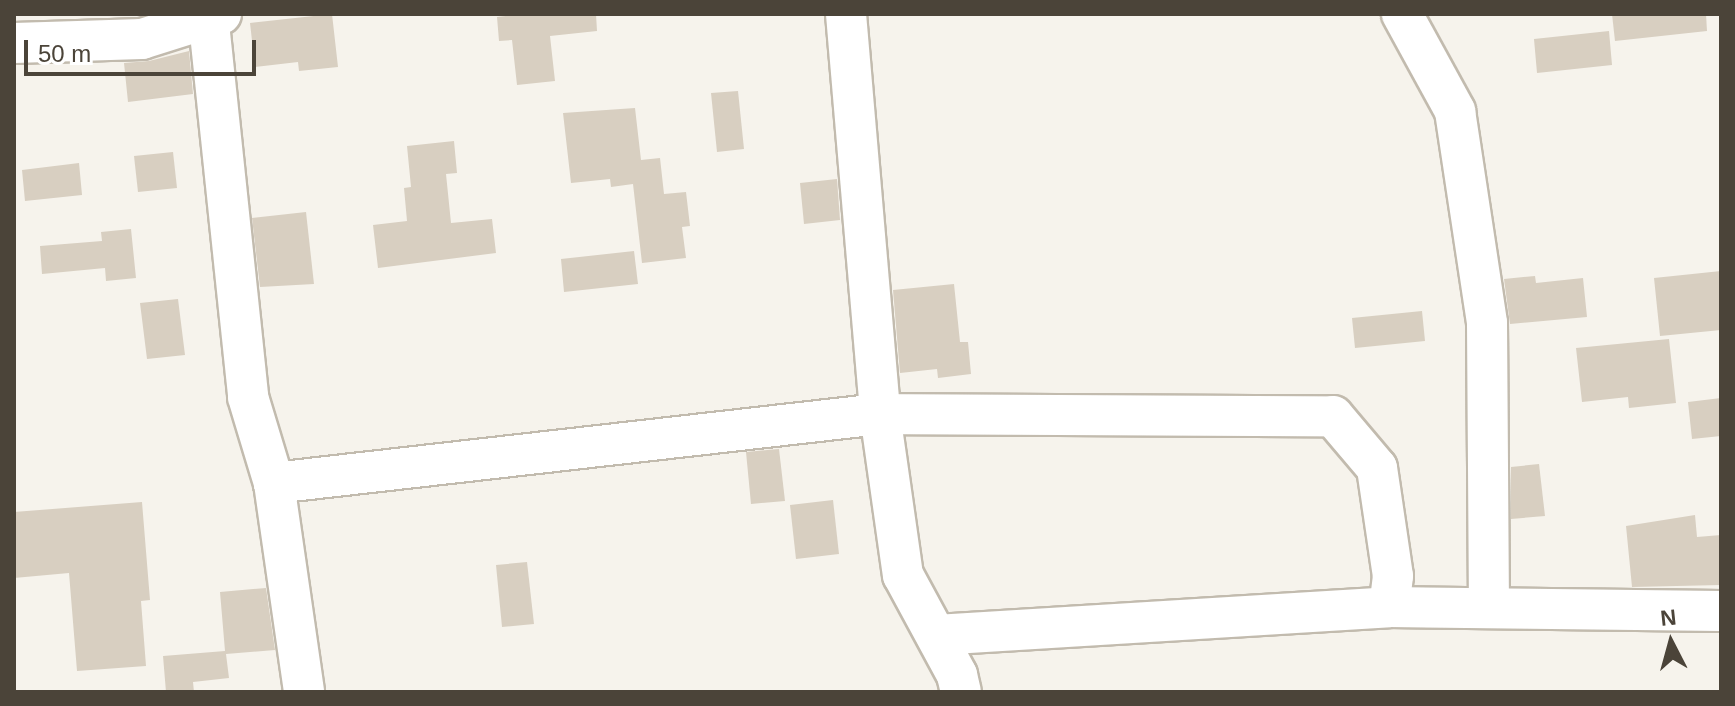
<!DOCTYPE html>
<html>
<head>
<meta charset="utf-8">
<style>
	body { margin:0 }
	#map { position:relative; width:1735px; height:706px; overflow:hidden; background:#f6f3ec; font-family:Helvetica,sans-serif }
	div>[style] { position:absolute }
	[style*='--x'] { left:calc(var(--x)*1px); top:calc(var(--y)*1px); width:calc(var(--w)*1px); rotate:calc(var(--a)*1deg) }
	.building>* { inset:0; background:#d8cfc1 }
	.roads { filter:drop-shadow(2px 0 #c2bbae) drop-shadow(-2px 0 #c2bbae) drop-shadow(0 2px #c2bbae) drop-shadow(0 -2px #c2bbae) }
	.minor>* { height:40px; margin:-20px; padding:0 20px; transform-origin:20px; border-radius:20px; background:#fff }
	span { translate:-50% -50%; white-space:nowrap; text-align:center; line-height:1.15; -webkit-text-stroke:6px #fff; paint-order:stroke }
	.frame { position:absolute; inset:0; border:16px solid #4b4439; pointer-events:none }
	.north { position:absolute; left:1631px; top:602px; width:80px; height:80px; -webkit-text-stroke:6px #fff; paint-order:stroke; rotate:354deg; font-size:22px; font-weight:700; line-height:32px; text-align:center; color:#4b4439 }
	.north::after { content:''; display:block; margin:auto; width:28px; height:36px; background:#4b4439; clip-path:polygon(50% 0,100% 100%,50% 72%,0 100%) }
	.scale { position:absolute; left:24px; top:40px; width:232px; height:36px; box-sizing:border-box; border:4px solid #4b4439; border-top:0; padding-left:10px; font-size:24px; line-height:28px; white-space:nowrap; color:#4b4439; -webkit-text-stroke:6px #fff; paint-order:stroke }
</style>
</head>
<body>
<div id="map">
	<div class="building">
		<div style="clip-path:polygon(332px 14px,338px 67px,299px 71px,298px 62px,255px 67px,250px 23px)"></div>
		<div style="clip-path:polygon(524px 14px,596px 14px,597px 31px,550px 36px,555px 81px,517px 85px,512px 40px,499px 41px,497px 17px)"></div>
		<div style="clip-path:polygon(1612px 14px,1706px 14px,1707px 31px,1615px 41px)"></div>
		<div style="clip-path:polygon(1609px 31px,1612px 65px,1537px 73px,1534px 39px)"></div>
		<div style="clip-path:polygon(189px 51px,193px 94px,128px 102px,124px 63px,149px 61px)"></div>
		<div style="clip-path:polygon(738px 91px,744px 149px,717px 152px,711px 93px)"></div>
		<div style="clip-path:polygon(635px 108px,641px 160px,660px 158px,664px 194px,686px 192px,690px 226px,682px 227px,686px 258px,642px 263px,633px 184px,611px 187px,610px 179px,571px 183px,563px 113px)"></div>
		<div style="clip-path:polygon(454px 141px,457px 173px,446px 174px,451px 223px,492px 219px,496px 253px,378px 268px,373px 225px,407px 221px,404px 188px,411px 187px,407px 146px)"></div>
		<div style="clip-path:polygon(173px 152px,177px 188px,138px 192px,134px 156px)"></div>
		<div style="clip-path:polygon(79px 163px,82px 195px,25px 201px,22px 170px)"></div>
		<div style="clip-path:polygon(837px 179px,840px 220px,804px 224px,800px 183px)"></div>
		<div style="clip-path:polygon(306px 212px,314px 284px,260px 287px,252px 218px)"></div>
		<div style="clip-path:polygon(131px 229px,136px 278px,106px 281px,105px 268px,42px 274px,40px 246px,102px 241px,101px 232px)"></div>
		<div style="clip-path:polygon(634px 251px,638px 284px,564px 292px,561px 259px)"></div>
		<div style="clip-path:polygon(1721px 271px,1721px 330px,1660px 336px,1654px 278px)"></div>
		<div style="clip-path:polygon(1535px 276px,1536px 283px,1583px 278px,1587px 317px,1510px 324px,1504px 279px)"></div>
		<div style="clip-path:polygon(954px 284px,960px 342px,968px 342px,971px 374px,938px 378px,937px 369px,900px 373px,893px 290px)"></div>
		<div style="clip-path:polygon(178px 299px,185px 355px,147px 359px,140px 303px)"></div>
		<div style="clip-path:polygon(1422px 311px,1425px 341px,1355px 348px,1352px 318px)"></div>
		<div style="clip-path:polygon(1669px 339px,1676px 403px,1629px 408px,1628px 397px,1582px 402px,1576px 348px)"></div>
		<div style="clip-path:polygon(1721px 398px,1721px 436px,1692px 439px,1688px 402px)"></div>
		<div style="clip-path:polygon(779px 449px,785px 501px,751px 504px,746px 452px)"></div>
		<div style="clip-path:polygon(1539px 464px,1545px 516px,1511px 519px,1511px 467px)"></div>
		<div style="clip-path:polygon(833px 500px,839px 554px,796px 559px,790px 505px)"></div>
		<div style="clip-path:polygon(142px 502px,150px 600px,141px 601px,146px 666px,77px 671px,69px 573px,14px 578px,14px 512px)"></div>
		<div style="clip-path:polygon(1695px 515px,1697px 537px,1721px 535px,1721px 585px,1632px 587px,1626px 526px)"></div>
		<div style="clip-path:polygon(527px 562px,534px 624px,502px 627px,496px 565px)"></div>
		<div style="clip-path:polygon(266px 588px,275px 650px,226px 654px,229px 678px,193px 682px,194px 692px,166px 692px,163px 656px,225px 651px,220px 592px)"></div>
	</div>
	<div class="roads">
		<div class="minor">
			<div style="--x:208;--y:14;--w:385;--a:84"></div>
			<div style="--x:248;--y:397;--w:90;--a:73.2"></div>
			<div style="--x:274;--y:483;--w:211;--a:81.8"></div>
			<div style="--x:846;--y:14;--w:401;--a:85.1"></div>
			<div style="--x:880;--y:414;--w:163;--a:81.9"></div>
			<div style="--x:903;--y:575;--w:114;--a:61.6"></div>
			<div style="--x:957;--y:675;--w:17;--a:77"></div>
			<div style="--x:1402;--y:14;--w:111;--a:61.3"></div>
			<div style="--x:1455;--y:111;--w:214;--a:81.4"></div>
			<div style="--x:1487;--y:323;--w:285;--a:89.6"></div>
			<div style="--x:14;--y:43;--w:128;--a:-1.8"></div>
			<div style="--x:142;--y:39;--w:83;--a:-17.6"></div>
			<div style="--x:274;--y:483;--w:610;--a:-6.5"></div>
			<div style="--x:880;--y:414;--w:453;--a:0.3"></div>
			<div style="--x:1333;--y:416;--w:68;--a:49.8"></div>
			<div style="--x:1377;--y:468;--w:109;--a:81.6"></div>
			<div style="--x:1393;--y:576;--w:31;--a:97"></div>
			<div style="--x:936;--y:635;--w:454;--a:-3.5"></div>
			<div style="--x:1389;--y:607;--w:332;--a:0.7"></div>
		</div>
	</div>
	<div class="frame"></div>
	<div class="north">N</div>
	<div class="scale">50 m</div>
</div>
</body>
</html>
